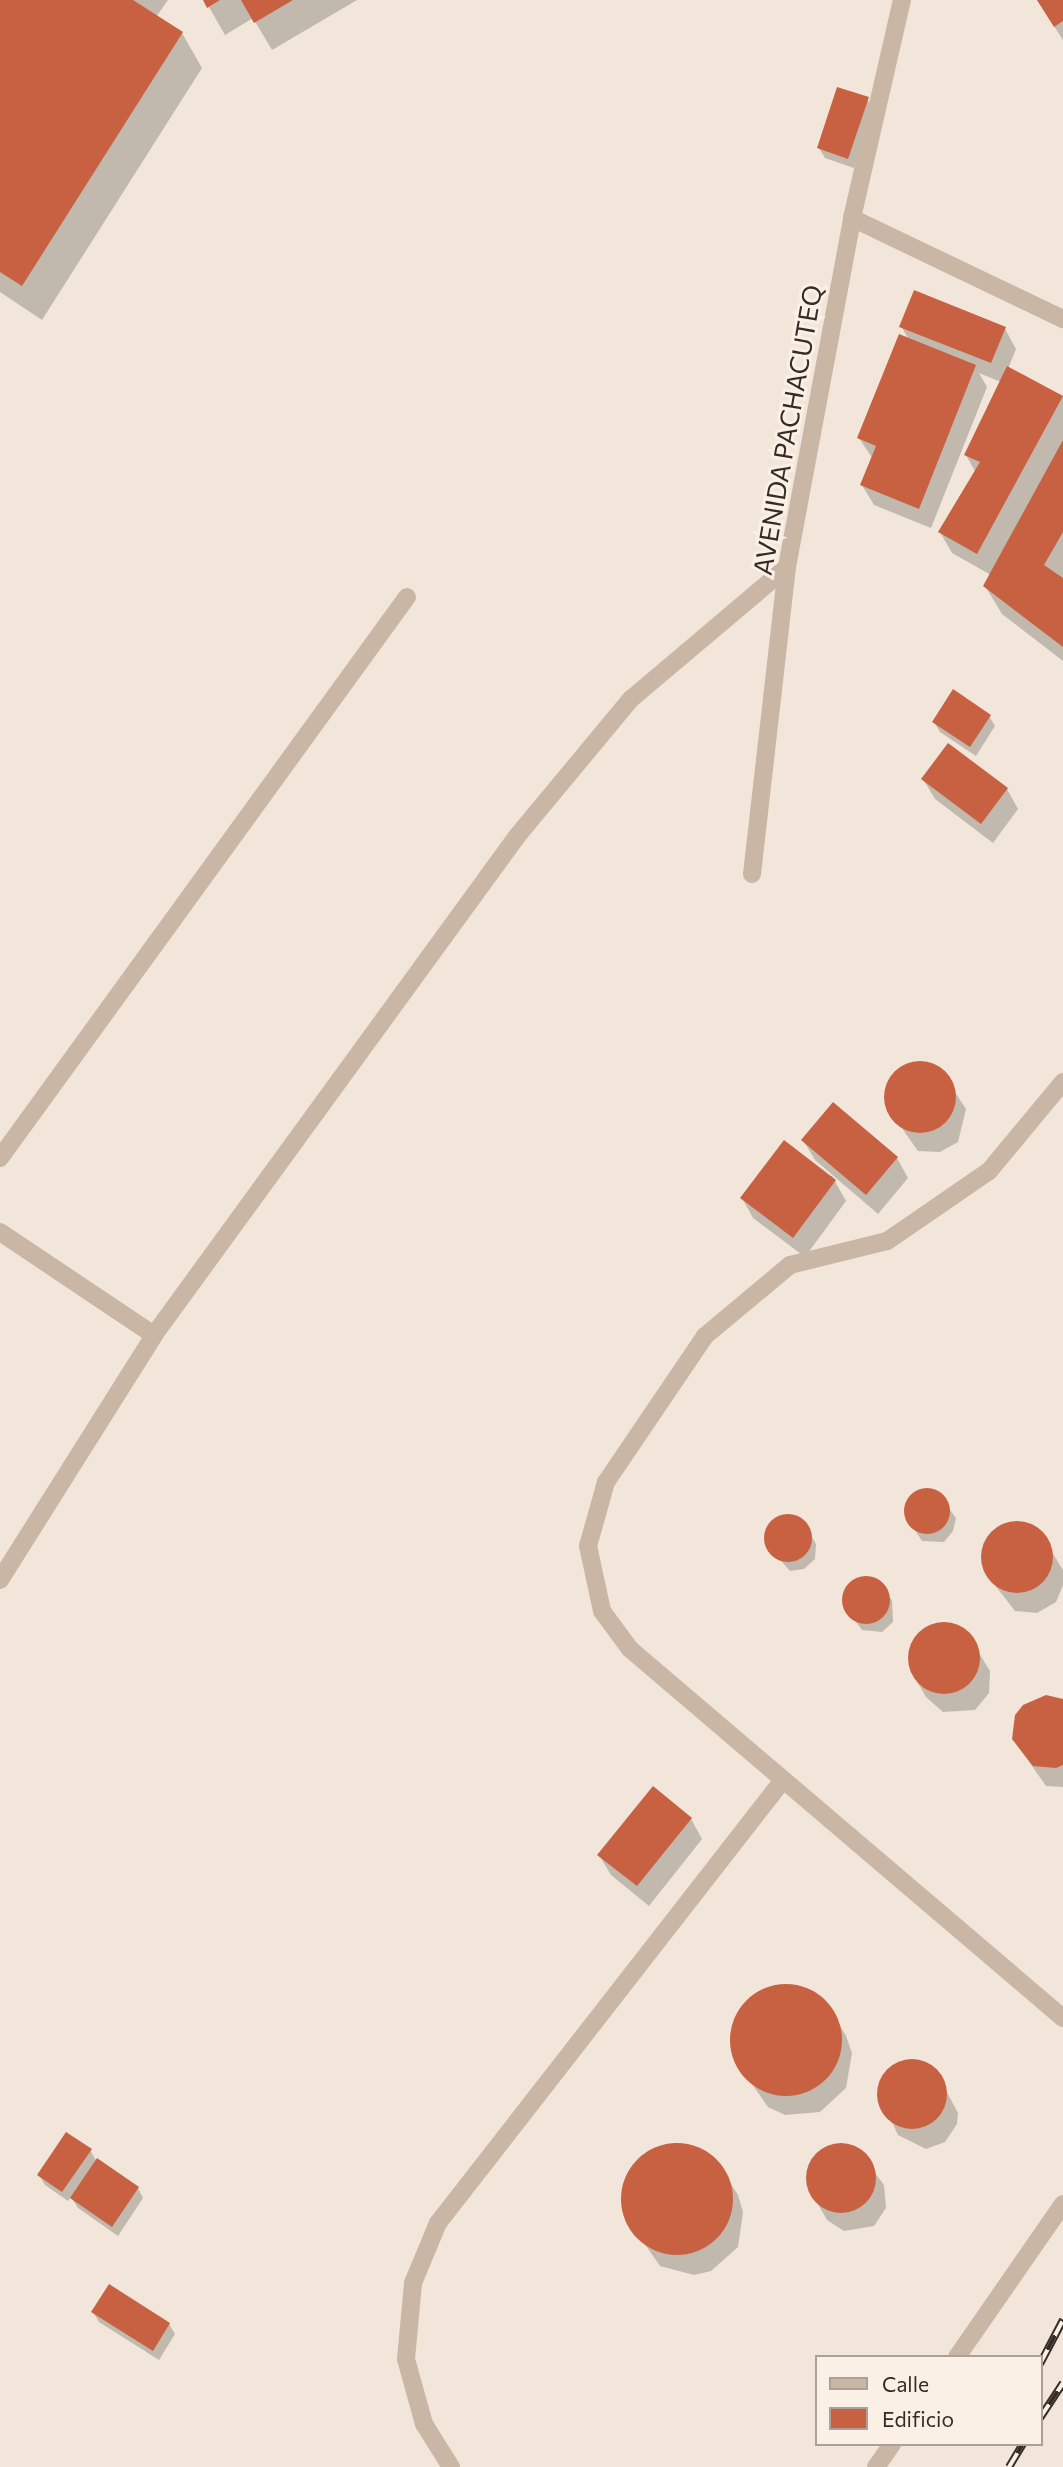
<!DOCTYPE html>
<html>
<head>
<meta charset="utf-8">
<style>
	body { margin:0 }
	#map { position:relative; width:1063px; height:2467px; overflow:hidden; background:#f2e6da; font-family:Commissioner,sans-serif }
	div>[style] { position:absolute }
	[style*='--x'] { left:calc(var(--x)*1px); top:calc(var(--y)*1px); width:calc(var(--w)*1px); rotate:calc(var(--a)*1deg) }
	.shadow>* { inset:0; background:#0003 }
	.building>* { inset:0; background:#c86142 }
	.round { border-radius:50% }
	.minor>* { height:18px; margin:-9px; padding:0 9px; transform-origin:9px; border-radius:9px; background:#cab6a5 }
	.rail>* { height:8px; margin-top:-4px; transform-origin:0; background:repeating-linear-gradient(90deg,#faf0e6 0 16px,#362b27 0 32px); box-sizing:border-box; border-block:2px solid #362b27 }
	span { translate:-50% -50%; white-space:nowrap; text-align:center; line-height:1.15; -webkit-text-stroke:6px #faf0e6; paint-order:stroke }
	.street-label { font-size:26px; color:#362b27 }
	.legend { position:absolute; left:815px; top:2355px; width:228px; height:91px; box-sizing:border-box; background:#faf0e6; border:2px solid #aca19a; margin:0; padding:9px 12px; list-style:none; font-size:21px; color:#362b27 }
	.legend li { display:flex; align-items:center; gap:14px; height:35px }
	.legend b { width:35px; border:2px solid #aca19a }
</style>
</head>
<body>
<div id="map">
	<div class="shadow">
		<div style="clip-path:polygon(0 0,168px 0,156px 17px,182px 33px,202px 68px,42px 320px,0 292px)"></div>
		<div style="clip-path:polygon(205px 0,357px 0,272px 50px,253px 18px,225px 35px)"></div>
		<div style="clip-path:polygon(1037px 0,1063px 0,1063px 40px)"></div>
		<div style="clip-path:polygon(867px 99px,873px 109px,854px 168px,825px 158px,819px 148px)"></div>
		<div style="clip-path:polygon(901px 326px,1005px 329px,1016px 349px,1008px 369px,1063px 396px,1063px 661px,1002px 614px,985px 586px,991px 575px,952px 553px,940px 532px,976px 473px,966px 455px,1001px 382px,979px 373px,987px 387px,931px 528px,874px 505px,862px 485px,873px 459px,859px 438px,909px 340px)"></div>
		<div style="clip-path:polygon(989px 716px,995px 726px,976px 756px,940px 732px,934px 722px)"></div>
		<div style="clip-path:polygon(923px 779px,1007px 789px,1018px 809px,993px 843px,935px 799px)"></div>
		<div style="clip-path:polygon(918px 1062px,940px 1069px,966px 1109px,958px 1142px,940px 1152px,918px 1151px,885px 1104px,889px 1080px,896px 1071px)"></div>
		<div style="clip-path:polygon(803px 1140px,897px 1158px,908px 1178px,878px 1214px,815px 1160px)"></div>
		<div style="clip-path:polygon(832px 1176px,846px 1201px,805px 1257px,753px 1218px,742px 1198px)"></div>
		<div style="clip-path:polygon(922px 1489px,935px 1490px,956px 1518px,953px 1531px,944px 1542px,922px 1541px,907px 1518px,907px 1504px)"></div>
		<div style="clip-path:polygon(782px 1517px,803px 1521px,816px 1544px,815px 1559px,804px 1569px,790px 1571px,767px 1545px,767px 1531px)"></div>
		<div style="clip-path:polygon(1015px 1522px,1038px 1529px,1063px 1570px,1063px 1585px,1056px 1602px,1037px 1613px,1015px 1611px,987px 1575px,983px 1552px,994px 1532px)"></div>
		<div style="clip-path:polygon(861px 1579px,874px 1580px,892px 1600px,893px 1622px,882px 1632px,862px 1630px,846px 1608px,845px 1594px)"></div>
		<div style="clip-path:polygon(942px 1623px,965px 1630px,990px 1671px,989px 1693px,975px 1710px,943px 1712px,926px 1697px,914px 1676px,910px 1653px,921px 1632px)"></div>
		<div style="clip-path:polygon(1063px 1702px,1063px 1787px,1046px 1786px,1013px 1739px)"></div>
		<div style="clip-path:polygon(691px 1819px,702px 1839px,649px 1906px,611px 1875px,599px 1855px)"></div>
		<div style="clip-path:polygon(773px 1987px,808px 1991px,834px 2015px,846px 2036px,852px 2053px,846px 2088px,820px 2112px,785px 2115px,768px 2107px,734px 2058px,735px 2022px,756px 1994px)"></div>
		<div style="clip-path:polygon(915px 2061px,935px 2070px,958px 2113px,957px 2124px,945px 2142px,926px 2149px,898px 2135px,879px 2094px,893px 2067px)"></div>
		<div style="clip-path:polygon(682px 2144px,715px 2159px,738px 2195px,743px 2212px,738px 2247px,711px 2271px,694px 2275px,660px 2266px,626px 2217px,623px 2199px,635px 2165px,648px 2153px)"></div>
		<div style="clip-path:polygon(833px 2145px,856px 2147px,884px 2185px,886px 2208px,874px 2226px,844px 2231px,827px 2220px,815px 2199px,809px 2168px,822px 2150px)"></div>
		<div style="clip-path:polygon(90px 2150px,97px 2162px,138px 2188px,143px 2198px,118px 2236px,78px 2208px,71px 2197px,68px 2201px,45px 2185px,39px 2175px)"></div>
		<div style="clip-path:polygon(93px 2312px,169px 2324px,175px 2334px,159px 2360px,99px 2322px)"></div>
	</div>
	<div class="building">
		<div style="clip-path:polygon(0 0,133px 0,183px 32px,22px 286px,0 272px)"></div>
		<div style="clip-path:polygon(203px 0,220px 0,207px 8px)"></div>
		<div style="clip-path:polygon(241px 0,293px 0,254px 23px)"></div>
		<div style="clip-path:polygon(1037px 0,1063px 0,1063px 21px,1054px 27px)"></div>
		<div style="clip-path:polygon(837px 87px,869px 97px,848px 159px,817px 148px)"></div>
		<div style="clip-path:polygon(914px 290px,1006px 327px,991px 363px,899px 327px)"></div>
		<div style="clip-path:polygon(899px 334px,976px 365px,919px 509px,860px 485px,876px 446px,857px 438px)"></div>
		<div style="clip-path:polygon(1007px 366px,1063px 396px,977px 554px,938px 532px,980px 462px,964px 455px)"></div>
		<div style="clip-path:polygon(1063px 440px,1063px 532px,1044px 565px,1063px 578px,1063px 647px,983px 586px)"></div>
		<div style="clip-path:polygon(953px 689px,991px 715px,970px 747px,932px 722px)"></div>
		<div style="clip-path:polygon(948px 743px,1008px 788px,981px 824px,921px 779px)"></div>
		<div class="round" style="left:884px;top:1061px;width:72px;height:72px"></div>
		<div style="clip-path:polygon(833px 1102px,898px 1157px,866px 1195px,801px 1140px)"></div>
		<div style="clip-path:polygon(784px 1140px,836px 1180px,793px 1238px,740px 1198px)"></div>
		<div class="round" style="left:904px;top:1488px;width:46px;height:46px"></div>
		<div class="round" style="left:764px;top:1514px;width:48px;height:48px"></div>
		<div class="round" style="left:981px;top:1521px;width:72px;height:72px"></div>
		<div class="round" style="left:842px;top:1576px;width:48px;height:48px"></div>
		<div class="round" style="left:908px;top:1622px;width:72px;height:72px"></div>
		<div style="clip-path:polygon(1046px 1695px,1063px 1699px,1063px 1765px,1056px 1768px,1033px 1766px,1012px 1739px,1015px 1715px,1023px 1705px)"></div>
		<div style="clip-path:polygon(653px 1786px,692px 1818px,637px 1886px,597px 1855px)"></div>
		<div class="round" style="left:730px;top:1984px;width:112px;height:112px"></div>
		<div class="round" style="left:877px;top:2059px;width:70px;height:70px"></div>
		<div style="clip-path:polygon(66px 2132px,92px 2149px,62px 2192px,37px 2175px)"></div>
		<div class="round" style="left:806px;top:2143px;width:70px;height:70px"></div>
		<div class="round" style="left:621px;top:2143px;width:112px;height:112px"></div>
		<div style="clip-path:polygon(97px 2158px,139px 2187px,112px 2227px,70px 2198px)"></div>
		<div style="clip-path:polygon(109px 2284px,170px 2323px,153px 2351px,91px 2312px)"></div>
	</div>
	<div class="minor">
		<div style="--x:852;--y:218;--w:234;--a:25.6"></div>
		<div style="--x:752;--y:874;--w:309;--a:-83.5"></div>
		<div style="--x:787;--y:567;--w:355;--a:-79.4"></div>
		<div style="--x:852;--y:218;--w:224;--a:-77.1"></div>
		<div style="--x:1063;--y:1082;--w:116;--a:129.7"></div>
		<div style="--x:989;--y:1171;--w:124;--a:145.5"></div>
		<div style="--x:887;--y:1241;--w:100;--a:166.1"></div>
		<div style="--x:790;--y:1265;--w:111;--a:140.1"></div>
		<div style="--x:705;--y:1336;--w:176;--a:124.1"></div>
		<div style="--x:606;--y:1482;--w:66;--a:105.7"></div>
		<div style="--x:588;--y:1546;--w:66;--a:77.8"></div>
		<div style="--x:602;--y:1611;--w:47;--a:53.6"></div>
		<div style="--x:630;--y:1649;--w:569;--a:40.44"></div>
		<div style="--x:0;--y:1158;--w:693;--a:-54.04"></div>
		<div style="--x:0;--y:1232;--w:185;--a:33.8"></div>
		<div style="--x:0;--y:1580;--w:289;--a:-57.8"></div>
		<div style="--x:154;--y:1335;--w:618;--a:-53.95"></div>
		<div style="--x:518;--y:835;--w:177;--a:-50.3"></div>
		<div style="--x:631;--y:699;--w:204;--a:-40.2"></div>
		<div style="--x:957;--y:2357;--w:186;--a:-55.3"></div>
		<div style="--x:451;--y:2467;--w:51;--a:-122.1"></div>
		<div style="--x:424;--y:2424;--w:67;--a:-105.5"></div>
		<div style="--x:406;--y:2359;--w:76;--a:-84.7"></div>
		<div style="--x:413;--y:2283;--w:65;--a:-67.4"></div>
		<div style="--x:438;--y:2223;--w:561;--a:-52.09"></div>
		<div style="--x:876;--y:2467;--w:28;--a:-55"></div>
	</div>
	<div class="rail">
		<div style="--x:1040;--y:2364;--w:50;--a:-62.4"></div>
		<div style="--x:1040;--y:2418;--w:42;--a:-56.7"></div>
		<div style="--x:1009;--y:2467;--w:27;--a:-59"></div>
	</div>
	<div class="street-label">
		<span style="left:787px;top:430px;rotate:-80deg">AVENIDA PACHACUTEQ</span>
	</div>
	<ul class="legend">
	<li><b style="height:9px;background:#cab6a5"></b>Calle</li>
	<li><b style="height:19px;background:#c86142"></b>Edificio</li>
	</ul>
</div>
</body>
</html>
